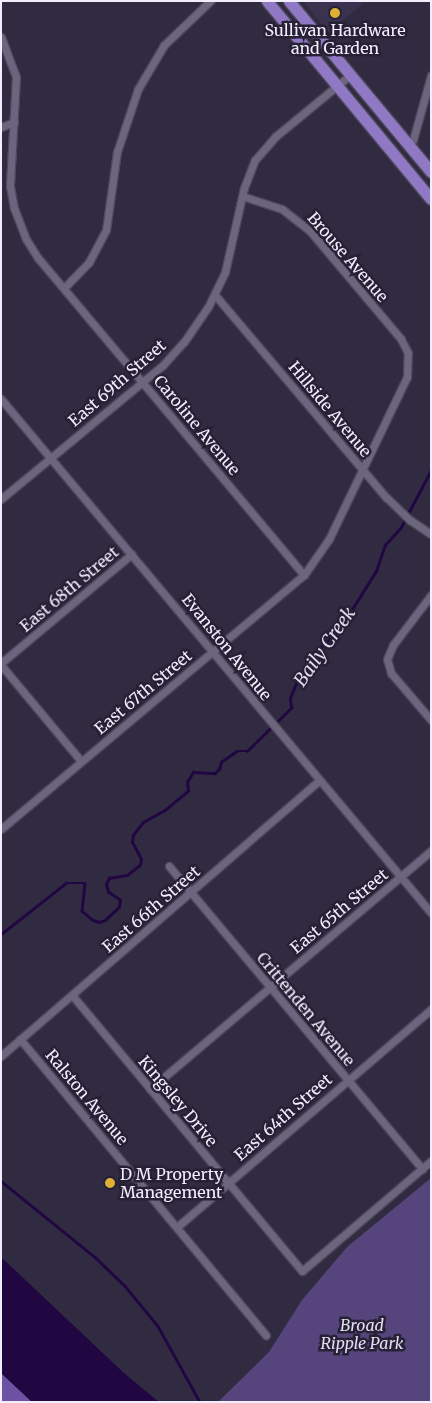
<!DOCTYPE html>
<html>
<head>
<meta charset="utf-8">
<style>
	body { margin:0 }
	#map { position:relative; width:432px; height:1403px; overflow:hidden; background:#312b41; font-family:Merriweather,serif }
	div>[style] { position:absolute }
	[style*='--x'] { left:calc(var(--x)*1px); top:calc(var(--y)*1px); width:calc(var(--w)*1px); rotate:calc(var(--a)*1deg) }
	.built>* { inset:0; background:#3a324e }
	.green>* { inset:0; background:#56457c }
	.forest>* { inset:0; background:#6d52a4 }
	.water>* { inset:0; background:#210742 }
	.stream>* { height:2.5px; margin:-1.25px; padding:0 1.25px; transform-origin:1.25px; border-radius:1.25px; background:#210742 }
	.roads { filter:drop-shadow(1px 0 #4d485a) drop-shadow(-1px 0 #4d485a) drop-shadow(0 1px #4d485a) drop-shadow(0 -1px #4d485a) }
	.minor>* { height:7px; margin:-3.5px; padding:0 3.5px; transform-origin:3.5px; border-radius:3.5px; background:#6b657e }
	.primary>* { height:11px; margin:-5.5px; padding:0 5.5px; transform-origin:5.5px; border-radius:5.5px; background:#9078c5 }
	.dots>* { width:14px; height:14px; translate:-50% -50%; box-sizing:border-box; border:2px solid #272136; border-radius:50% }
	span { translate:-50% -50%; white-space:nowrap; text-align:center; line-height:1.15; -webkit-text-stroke:5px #272136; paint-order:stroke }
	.poi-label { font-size:16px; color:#f2eefd }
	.left { translate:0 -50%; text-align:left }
	.street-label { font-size:16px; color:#f2eefd }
	.park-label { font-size:16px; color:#e4def5; font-style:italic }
	.water-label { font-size:18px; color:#e2dcf3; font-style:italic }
	.frame { position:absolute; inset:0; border:2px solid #f2eefd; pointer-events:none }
</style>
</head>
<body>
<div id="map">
	<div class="built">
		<div style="clip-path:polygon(303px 1px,365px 1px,365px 2px,328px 32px)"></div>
	</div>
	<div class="green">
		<div style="clip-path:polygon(431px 1178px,431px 1402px,218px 1402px,269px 1352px,302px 1300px,347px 1247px)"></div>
	</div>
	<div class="forest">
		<div style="clip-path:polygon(1px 1373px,32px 1402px,2px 1402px)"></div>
	</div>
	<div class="water">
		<div style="clip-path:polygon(1px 1257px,124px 1373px,159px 1402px,32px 1402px,1px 1373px)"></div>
	</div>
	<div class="stream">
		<div style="--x:1;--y:934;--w:83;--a:-38.1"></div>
		<div style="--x:66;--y:883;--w:19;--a:0"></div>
		<div style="--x:85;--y:883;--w:28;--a:96"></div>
		<div style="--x:82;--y:911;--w:14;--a:39"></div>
		<div style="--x:93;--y:920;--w:6;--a:18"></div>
		<div style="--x:99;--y:922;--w:6;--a:-18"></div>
		<div style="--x:105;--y:920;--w:19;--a:-43"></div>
		<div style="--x:119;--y:907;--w:7;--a:-82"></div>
		<div style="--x:120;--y:900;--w:14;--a:-146"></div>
		<div style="--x:108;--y:892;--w:8;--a:-104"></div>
		<div style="--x:106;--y:884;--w:7;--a:-63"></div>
		<div style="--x:109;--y:878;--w:18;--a:-9"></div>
		<div style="--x:127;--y:875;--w:16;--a:-38"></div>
		<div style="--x:140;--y:865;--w:6;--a:-81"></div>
		<div style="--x:141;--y:859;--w:19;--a:-118"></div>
		<div style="--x:132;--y:842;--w:7;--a:-82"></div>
		<div style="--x:133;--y:835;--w:16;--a:-52"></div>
		<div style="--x:143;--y:822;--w:25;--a:-29"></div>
		<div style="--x:165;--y:810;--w:30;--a:-40"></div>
		<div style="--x:188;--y:791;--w:9;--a:-96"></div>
		<div style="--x:187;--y:782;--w:12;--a:-59"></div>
		<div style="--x:193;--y:772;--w:22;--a:3"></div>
		<div style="--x:215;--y:773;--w:6;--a:-45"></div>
		<div style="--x:219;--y:769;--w:7;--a:-74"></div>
		<div style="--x:221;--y:762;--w:19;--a:-35"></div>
		<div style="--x:237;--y:751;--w:10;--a:0"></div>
		<div style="--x:247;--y:751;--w:62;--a:-44.3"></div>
		<div style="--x:291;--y:708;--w:10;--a:-96"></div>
		<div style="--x:290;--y:698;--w:18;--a:-68"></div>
		<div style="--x:297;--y:681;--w:39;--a:-55"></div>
		<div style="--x:319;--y:649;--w:28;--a:-44"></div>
		<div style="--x:339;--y:630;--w:70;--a:-57.9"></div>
		<div style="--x:376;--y:571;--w:28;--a:-71"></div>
		<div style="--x:385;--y:545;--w:24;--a:-48"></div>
		<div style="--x:401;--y:527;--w:64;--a:-62.2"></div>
		<div style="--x:1;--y:1181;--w:121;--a:39"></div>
		<div style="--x:95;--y:1257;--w:42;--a:44"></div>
		<div style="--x:125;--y:1286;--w:52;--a:50.5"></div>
		<div style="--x:158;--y:1326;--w:87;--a:61.1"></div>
	</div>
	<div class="roads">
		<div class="minor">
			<div style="--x:1;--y:37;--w:43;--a:69.4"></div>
			<div style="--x:16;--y:77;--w:109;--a:93.2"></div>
			<div style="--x:10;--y:186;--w:22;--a:80"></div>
			<div style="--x:14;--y:208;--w:33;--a:69"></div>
			<div style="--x:26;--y:239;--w:22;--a:58"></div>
			<div style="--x:38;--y:258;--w:414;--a:50"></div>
			<div style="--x:1;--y:127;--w:14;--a:-21"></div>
			<div style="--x:413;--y:140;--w:67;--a:-74.5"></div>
			<div style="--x:64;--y:288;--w:36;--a:-46"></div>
			<div style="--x:89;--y:262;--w:36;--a:-62"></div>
			<div style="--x:106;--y:230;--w:79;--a:-82"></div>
			<div style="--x:117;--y:152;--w:66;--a:-71.6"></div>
			<div style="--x:138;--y:89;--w:51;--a:-59.4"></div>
			<div style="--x:164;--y:45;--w:64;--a:-43.7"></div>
			<div style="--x:215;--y:295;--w:265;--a:49.8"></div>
			<div style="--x:386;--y:497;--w:33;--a:44"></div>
			<div style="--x:410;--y:520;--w:25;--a:34"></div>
			<div style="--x:1;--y:399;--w:670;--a:50.08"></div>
			<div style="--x:1;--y:499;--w:210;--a:-39.6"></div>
			<div style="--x:163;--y:365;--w:31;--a:-48"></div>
			<div style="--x:184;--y:342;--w:42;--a:-55.6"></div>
			<div style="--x:208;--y:307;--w:39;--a:-64"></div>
			<div style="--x:225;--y:272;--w:86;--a:-77.3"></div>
			<div style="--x:244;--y:188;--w:30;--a:-69"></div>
			<div style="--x:255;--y:160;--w:32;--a:-49"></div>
			<div style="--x:276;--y:136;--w:96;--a:-39.5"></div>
			<div style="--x:431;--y:595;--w:63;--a:127.2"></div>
			<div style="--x:393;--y:645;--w:15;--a:113"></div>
			<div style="--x:387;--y:659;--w:15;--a:74"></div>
			<div style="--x:391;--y:673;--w:62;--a:49.6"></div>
			<div style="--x:1;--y:663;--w:170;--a:-39.8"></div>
			<div style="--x:1;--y:665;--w:125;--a:50.2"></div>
			<div style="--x:1;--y:829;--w:395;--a:-40"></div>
			<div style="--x:304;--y:575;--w:44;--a:-55.2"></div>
			<div style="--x:329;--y:539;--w:180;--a:-64.3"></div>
			<div style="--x:407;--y:377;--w:24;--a:-88"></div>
			<div style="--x:408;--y:353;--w:16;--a:-117"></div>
			<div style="--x:401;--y:339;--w:141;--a:-130.1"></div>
			<div style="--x:310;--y:231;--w:36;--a:-142"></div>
			<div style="--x:282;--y:209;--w:42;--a:-162"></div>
			<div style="--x:169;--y:866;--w:395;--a:50.1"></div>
			<div style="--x:72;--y:995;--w:359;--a:50.2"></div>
			<div style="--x:302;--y:1271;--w:170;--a:-40.5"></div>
			<div style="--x:20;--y:1039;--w:385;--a:50.3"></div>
			<div style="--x:1;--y:1056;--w:420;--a:-40.9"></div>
			<div style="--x:150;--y:1089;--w:368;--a:-40.3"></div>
			<div style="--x:177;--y:1227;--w:335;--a:-40.6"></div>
		</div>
		<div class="primary">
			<div style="--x:267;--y:1;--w:257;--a:50.4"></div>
			<div style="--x:289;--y:1;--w:222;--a:50.3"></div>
		</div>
	</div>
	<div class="dots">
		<div style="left:335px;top:13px;background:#dfb034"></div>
		<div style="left:110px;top:1183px;background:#dfb034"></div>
	</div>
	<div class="poi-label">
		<span style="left:335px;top:39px">Sullivan Hardware<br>and Garden</span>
		<span class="left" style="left:120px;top:1183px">D M Property<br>Management</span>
	</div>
	<div class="street-label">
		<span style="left:348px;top:257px;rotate:49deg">Brouse Avenue</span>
		<span style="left:117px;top:383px;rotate:-41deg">East 69th Street</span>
		<span style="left:330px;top:409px;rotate:50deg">Hillside Avenue</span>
		<span style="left:197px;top:425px;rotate:50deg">Caroline Avenue</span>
		<span style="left:69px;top:589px;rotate:-40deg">East 68th Street</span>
		<span style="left:227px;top:647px;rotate:51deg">Evanston Avenue</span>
		<span style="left:143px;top:692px;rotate:-40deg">East 67th Street</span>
		<span style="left:151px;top:909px;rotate:-41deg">East 66th Street</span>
		<span style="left:339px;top:911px;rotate:-40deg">East 65th Street</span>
		<span style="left:306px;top:1009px;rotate:50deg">Crittenden Avenue</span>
		<span style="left:87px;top:1097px;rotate:50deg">Ralston Avenue</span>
		<span style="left:178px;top:1101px;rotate:50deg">Kingsley Drive</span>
		<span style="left:283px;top:1117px;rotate:-41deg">East 64th Street</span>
	</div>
	<div class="park-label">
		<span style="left:362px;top:1334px">Broad<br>Ripple Park</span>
	</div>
	<div class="water-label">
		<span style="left:325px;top:647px;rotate:-55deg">Baily Creek</span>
	</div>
	<div class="frame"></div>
</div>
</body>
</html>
